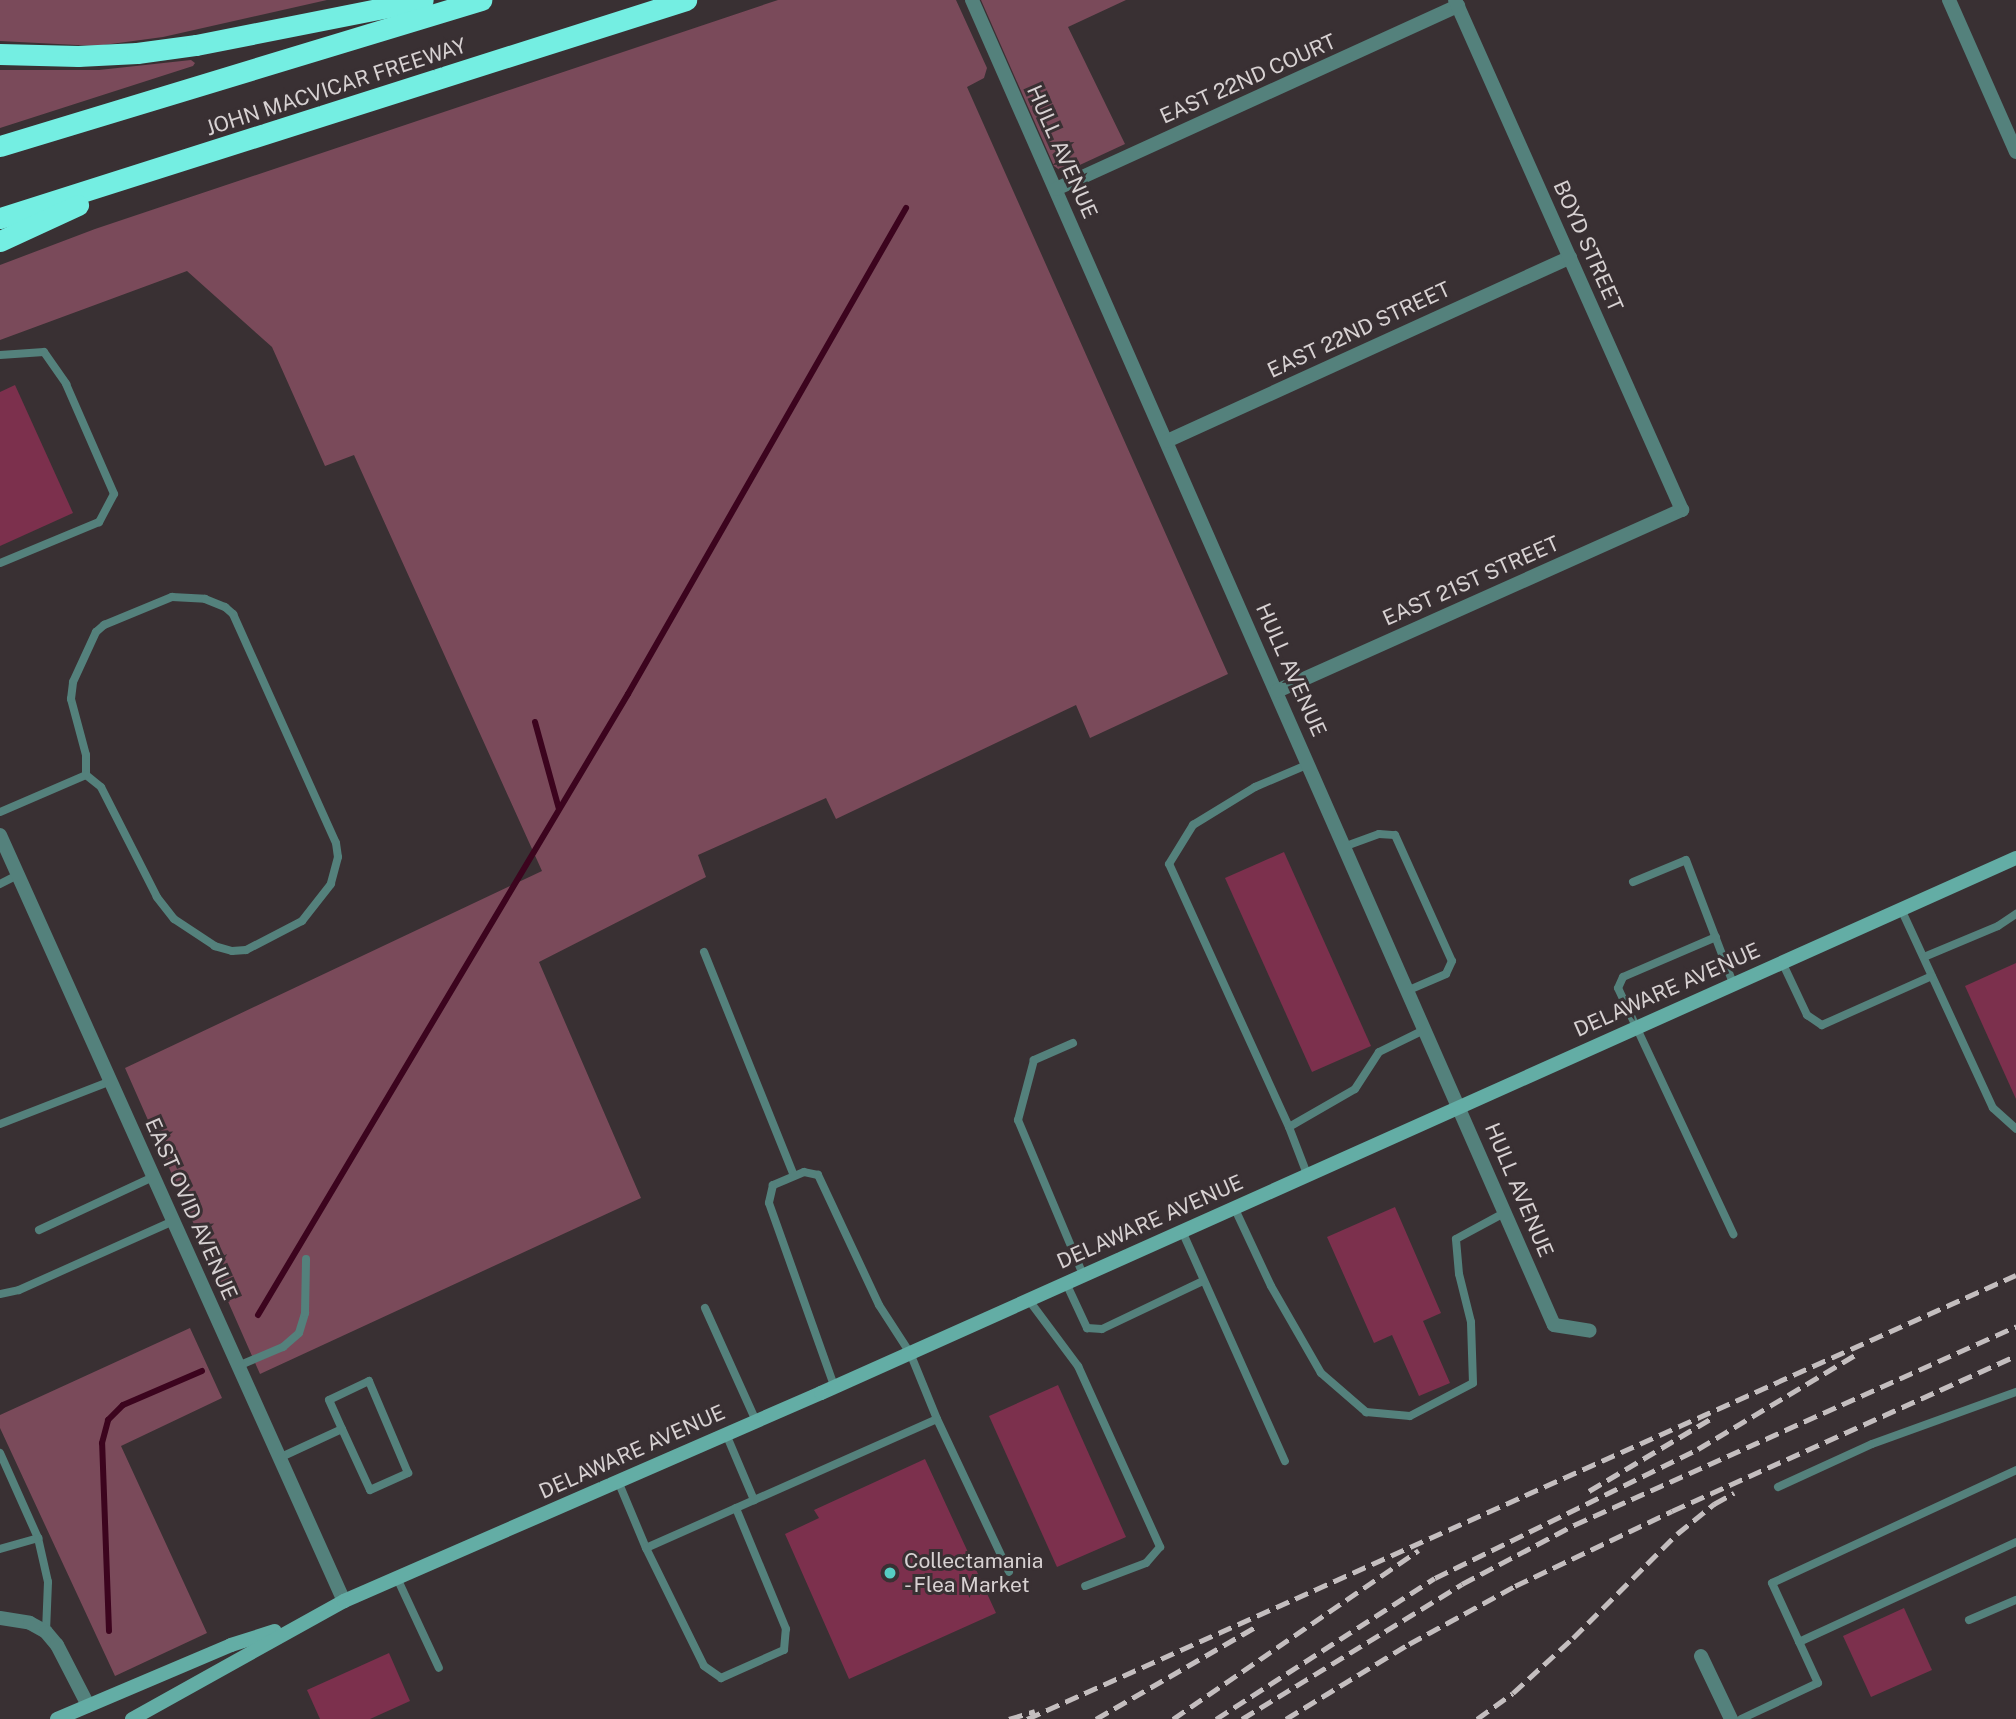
<!DOCTYPE html>
<html>
<head>
<meta charset="utf-8">
<style>
	body { margin:0 }
	#map { position:relative; width:2016px; height:1719px; overflow:hidden; background:#393033; font-family:"Public Sans",sans-serif }
	div>[style] { position:absolute }
	[style*='--x'] { left:calc(var(--x)*1px); top:calc(var(--y)*1px); width:calc(var(--w)*1px); rotate:calc(var(--a)*1deg) }
	.green>* { inset:0; background:#7a4a5a }
	.stream>* { height:6px; margin:-3px; padding:0 3px; transform-origin:3px; border-radius:3px; background:#3c041e }
	.building>* { inset:0; background:#7c304d }
	.lane>* { height:8px; margin:-4px; padding:0 4px; transform-origin:4px; border-radius:4px; background:#54817c }
	.street>* { height:14px; margin:-7px; padding:0 7px; transform-origin:7px; border-radius:7px; background:#54817c }
	.secondary>* { height:14px; margin:-7px; padding:0 7px; transform-origin:7px; border-radius:7px; background:#63ada5 }
	.highway>* { height:21px; margin:-10.5px; padding:0 10.5px; transform-origin:10.5px; border-radius:10.5px; background:#74eee2 }
	.rail>* { height:5px; margin-top:-2.5px; transform-origin:0; background:repeating-linear-gradient(90deg,#c4bebf 0 14px,transparent 0 21px) }
	.dots>* { width:19px; height:19px; translate:-50% -50%; box-sizing:border-box; border:4px solid #393033; border-radius:50% }
	span { translate:-50% -50%; white-space:nowrap; text-align:center; line-height:1.15; -webkit-text-stroke:6px #393033; paint-order:stroke }
	.street-label { font-size:21px; color:#d7d1d2 }
	.poi-label { font-size:21px; color:#d7d1d2 }
	.left { translate:0 -50%; text-align:left }
</style>
</head>
<body>
<div id="map">
	<div class="green">
		<div style="clip-path:polygon(0 0,327px 0,163px 37px,96px 46px,0 41px)"></div>
		<div style="clip-path:polygon(778px 0,956px 0,987px 68px,984px 78px,967px 87px,1228px 674px,1090px 738px,1076px 705px,836px 819px,826px 798px,698px 855px,706px 877px,539px 962px,641px 1198px,260px 1374px,125px 1068px,542px 871px,354px 455px,325px 466px,272px 347px,187px 271px,0 340px,0 265px,95px 229px)"></div>
		<div style="clip-path:polygon(981px 0,1126px 0,1068px 27px,1125px 144px,1069px 170px,1061px 171px,1054px 166px)"></div>
		<div style="clip-path:polygon(191px 60px,195px 63px,193px 66px,0 128px,0 70px,99px 70px)"></div>
		<div style="clip-path:polygon(190px 1328px,222px 1398px,121px 1446px,207px 1633px,115px 1676px,0 1428px,0 1415px)"></div>
	</div>
	<div class="stream">
		<div style="--x:535;--y:722;--w:90;--a:74.6"></div>
		<div style="--x:258;--y:1315;--w:723;--a:-59.21"></div>
		<div style="--x:628;--y:694;--w:560;--a:-60.23"></div>
		<div style="--x:109;--y:1631;--w:188;--a:-92.1"></div>
		<div style="--x:102;--y:1443;--w:24;--a:-75"></div>
		<div style="--x:108;--y:1420;--w:21;--a:-45"></div>
		<div style="--x:123;--y:1405;--w:86;--a:-23.3"></div>
	</div>
	<div class="building">
		<div style="clip-path:polygon(15px 385px,73px 513px,0 546px,0 392px)"></div>
		<div style="clip-path:polygon(1284px 852px,1371px 1046px,1312px 1072px,1225px 878px)"></div>
		<div style="clip-path:polygon(2016px 963px,2016px 1099px,1965px 986px)"></div>
		<div style="clip-path:polygon(1395px 1207px,1441px 1313px,1423px 1321px,1450px 1383px,1419px 1396px,1392px 1335px,1374px 1343px,1327px 1237px)"></div>
		<div style="clip-path:polygon(1058px 1385px,1126px 1537px,1057px 1567px,989px 1416px)"></div>
		<div style="clip-path:polygon(925px 1459px,996px 1613px,849px 1679px,785px 1534px,819px 1518px,814px 1510px)"></div>
		<div style="clip-path:polygon(1904px 1608px,1932px 1670px,1871px 1697px,1843px 1636px)"></div>
		<div style="clip-path:polygon(389px 1653px,410px 1701px,370px 1719px,320px 1719px,307px 1690px)"></div>
	</div>
	<div class="lane">
		<div style="--x:0;--y:355;--w:44;--a:-3.9"></div>
		<div style="--x:44;--y:352;--w:39;--a:55"></div>
		<div style="--x:66;--y:384;--w:120;--a:66.4"></div>
		<div style="--x:114;--y:494;--w:32;--a:118"></div>
		<div style="--x:99;--y:522;--w:107;--a:157.5"></div>
		<div style="--x:172;--y:597;--w:33;--a:3"></div>
		<div style="--x:205;--y:599;--w:22;--a:22"></div>
		<div style="--x:225;--y:607;--w:11;--a:41"></div>
		<div style="--x:233;--y:614;--w:251;--a:65.8"></div>
		<div style="--x:336;--y:843;--w:14;--a:82"></div>
		<div style="--x:338;--y:857;--w:28;--a:105"></div>
		<div style="--x:331;--y:884;--w:47;--a:128.1"></div>
		<div style="--x:302;--y:921;--w:63;--a:152.6"></div>
		<div style="--x:246;--y:950;--w:14;--a:176"></div>
		<div style="--x:232;--y:951;--w:18;--a:-164"></div>
		<div style="--x:215;--y:946;--w:49;--a:-146.6"></div>
		<div style="--x:174;--y:919;--w:28;--a:-128"></div>
		<div style="--x:157;--y:897;--w:123;--a:-117"></div>
		<div style="--x:101;--y:787;--w:19;--a:-141"></div>
		<div style="--x:86;--y:775;--w:20;--a:-90"></div>
		<div style="--x:86;--y:755;--w:58;--a:-105"></div>
		<div style="--x:71;--y:699;--w:17;--a:-83"></div>
		<div style="--x:73;--y:682;--w:55;--a:-65.3"></div>
		<div style="--x:96;--y:632;--w:11;--a:-41"></div>
		<div style="--x:104;--y:625;--w:74;--a:-22.4"></div>
		<div style="--x:0;--y:812;--w:94;--a:-23.3"></div>
		<div style="--x:1346;--y:846;--w:35;--a:-20"></div>
		<div style="--x:1379;--y:834;--w:16;--a:4"></div>
		<div style="--x:1395;--y:835;--w:138;--a:65.7"></div>
		<div style="--x:1452;--y:961;--w:14;--a:115"></div>
		<div style="--x:1446;--y:974;--w:40;--a:156.6"></div>
		<div style="--x:1633;--y:882;--w:57;--a:-22.5"></div>
		<div style="--x:1686;--y:860;--w:132;--a:69.1"></div>
		<div style="--x:0;--y:884;--w:20;--a:-27"></div>
		<div style="--x:1901;--y:909;--w:219;--a:65.2"></div>
		<div style="--x:1993;--y:1108;--w:31;--a:42"></div>
		<div style="--x:1716;--y:937;--w:101;--a:156.7"></div>
		<div style="--x:1623;--y:977;--w:12;--a:114"></div>
		<div style="--x:1618;--y:988;--w:272;--a:64.9"></div>
		<div style="--x:704;--y:952;--w:241;--a:68.1"></div>
		<div style="--x:1924;--y:957;--w:80;--a:-22.7"></div>
		<div style="--x:1998;--y:926;--w:22;--a:-34"></div>
		<div style="--x:1782;--y:962;--w:59;--a:64.7"></div>
		<div style="--x:1807;--y:1015;--w:18;--a:34"></div>
		<div style="--x:1822;--y:1025;--w:120;--a:-24"></div>
		<div style="--x:1073;--y:1043;--w:43;--a:156.4"></div>
		<div style="--x:1034;--y:1060;--w:62;--a:104.9"></div>
		<div style="--x:1018;--y:1120;--w:168;--a:67.2"></div>
		<div style="--x:0;--y:1124;--w:119;--a:-21.2"></div>
		<div style="--x:1289;--y:1127;--w:289;--a:-114.5"></div>
		<div style="--x:1169;--y:864;--w:46;--a:-58.4"></div>
		<div style="--x:1193;--y:825;--w:73;--a:-31.5"></div>
		<div style="--x:1255;--y:787;--w:59;--a:-23.1"></div>
		<div style="--x:1307;--y:1174;--w:50;--a:-111"></div>
		<div style="--x:1289;--y:1127;--w:76;--a:-29.9"></div>
		<div style="--x:1355;--y:1089;--w:44;--a:-57"></div>
		<div style="--x:1379;--y:1052;--w:52;--a:-26.1"></div>
		<div style="--x:1234;--y:1207;--w:87;--a:64.9"></div>
		<div style="--x:1271;--y:1286;--w:100;--a:60.1"></div>
		<div style="--x:1321;--y:1373;--w:60;--a:40.9"></div>
		<div style="--x:1366;--y:1412;--w:44;--a:5.2"></div>
		<div style="--x:1410;--y:1416;--w:71;--a:-27.6"></div>
		<div style="--x:1473;--y:1383;--w:61;--a:-91.9"></div>
		<div style="--x:1471;--y:1322;--w:49;--a:-104"></div>
		<div style="--x:1459;--y:1274;--w:35;--a:-95"></div>
		<div style="--x:1456;--y:1239;--w:57;--a:-28.4"></div>
		<div style="--x:39;--y:1230;--w:126;--a:-24.9"></div>
		<div style="--x:1182;--y:1231;--w:252;--a:65.9"></div>
		<div style="--x:1066;--y:1283;--w:50;--a:65"></div>
		<div style="--x:1087;--y:1328;--w:15;--a:4"></div>
		<div style="--x:1102;--y:1329;--w:112;--a:-25.4"></div>
		<div style="--x:0;--y:1294;--w:19;--a:-12"></div>
		<div style="--x:19;--y:1290;--w:169;--a:-24.1"></div>
		<div style="--x:1028;--y:1299;--w:84;--a:53.3"></div>
		<div style="--x:1078;--y:1366;--w:199;--a:65.6"></div>
		<div style="--x:1160;--y:1547;--w:21;--a:131"></div>
		<div style="--x:1146;--y:1563;--w:65;--a:159.3"></div>
		<div style="--x:705;--y:1308;--w:124;--a:65.7"></div>
		<div style="--x:238;--y:1366;--w:49;--a:-22.9"></div>
		<div style="--x:283;--y:1347;--w:21;--a:-41"></div>
		<div style="--x:299;--y:1333;--w:21;--a:-73"></div>
		<div style="--x:305;--y:1313;--w:54;--a:-88.9"></div>
		<div style="--x:937;--y:1419;--w:169;--a:64.8"></div>
		<div style="--x:726;--y:1434;--w:72;--a:67"></div>
		<div style="--x:0;--y:1453;--w:93;--a:65.9"></div>
		<div style="--x:38;--y:1538;--w:45;--a:77.2"></div>
		<div style="--x:48;--y:1582;--w:50;--a:92.3"></div>
		<div style="--x:279;--y:1458;--w:69;--a:-24.7"></div>
		<div style="--x:342;--y:1429;--w:67;--a:65.3"></div>
		<div style="--x:370;--y:1490;--w:42;--a:-24.1"></div>
		<div style="--x:408;--y:1473;--w:100;--a:-113"></div>
		<div style="--x:369;--y:1381;--w:44;--a:154.6"></div>
		<div style="--x:329;--y:1400;--w:32;--a:66"></div>
		<div style="--x:618;--y:1481;--w:73;--a:67.3"></div>
		<div style="--x:646;--y:1548;--w:318;--a:-23.9"></div>
		<div style="--x:937;--y:1419;--w:71;--a:-112.2"></div>
		<div style="--x:910;--y:1353;--w:57;--a:-122.9"></div>
		<div style="--x:879;--y:1305;--w:144;--a:-115.1"></div>
		<div style="--x:818;--y:1175;--w:14;--a:-168"></div>
		<div style="--x:804;--y:1172;--w:34;--a:157"></div>
		<div style="--x:773;--y:1185;--w:18;--a:103"></div>
		<div style="--x:769;--y:1203;--w:194;--a:70.4"></div>
		<div style="--x:1778;--y:1487;--w:103;--a:-24.6"></div>
		<div style="--x:1872;--y:1444;--w:153;--a:-19.9"></div>
		<div style="--x:646;--y:1548;--w:131;--a:63.8"></div>
		<div style="--x:704;--y:1666;--w:21;--a:35"></div>
		<div style="--x:721;--y:1678;--w:69;--a:-24"></div>
		<div style="--x:784;--y:1650;--w:21;--a:-85"></div>
		<div style="--x:786;--y:1629;--w:131;--a:-112.5"></div>
		<div style="--x:0;--y:1549;--w:40;--a:-16"></div>
		<div style="--x:397;--y:1578;--w:99;--a:65"></div>
		<div style="--x:1969;--y:1620;--w:51;--a:-23.1"></div>
		<div style="--x:1799;--y:1642;--w:239;--a:-24.7"></div>
		<div style="--x:1741;--y:1719;--w:85;--a:-25.1"></div>
		<div style="--x:1818;--y:1683;--w:110;--a:-114.7"></div>
		<div style="--x:1772;--y:1583;--w:269;--a:-24.8"></div>
	</div>
	<div class="street">
		<div style="--x:972;--y:0;--w:1447;--a:66.29"></div>
		<div style="--x:1554;--y:1325;--w:36;--a:9"></div>
		<div style="--x:1949;--y:0;--w:166;--a:66.2"></div>
		<div style="--x:1056;--y:189;--w:442;--a:-24.5"></div>
		<div style="--x:1167;--y:441;--w:443;--a:-24.5"></div>
		<div style="--x:1277;--y:691;--w:444;--a:-24.1"></div>
		<div style="--x:1682;--y:510;--w:558;--a:-113.99"></div>
		<div style="--x:0;--y:835;--w:840;--a:65.82"></div>
		<div style="--x:0;--y:1618;--w:30;--a:9"></div>
		<div style="--x:30;--y:1623;--w:18;--a:29"></div>
		<div style="--x:46;--y:1632;--w:17;--a:50"></div>
		<div style="--x:57;--y:1645;--w:68;--a:62.7"></div>
		<div style="--x:1701;--y:1656;--w:70;--a:64.5"></div>
	</div>
	<div class="secondary">
		<div style="--x:57;--y:1719;--w:189;--a:-23"></div>
		<div style="--x:231;--y:1645;--w:46;--a:-17.7"></div>
		<div style="--x:132;--y:1719;--w:243;--a:-29.1"></div>
		<div style="--x:344;--y:1601;--w:520;--a:-23.56"></div>
		<div style="--x:821;--y:1393;--w:1309;--a:-24.12"></div>
	</div>
	<div class="highway">
		<div style="--x:0;--y:54;--w:78;--a:1.5"></div>
		<div style="--x:78;--y:56;--w:59;--a:-2.9"></div>
		<div style="--x:137;--y:53;--w:60;--a:-7.7"></div>
		<div style="--x:196;--y:45;--w:231;--a:-11.2"></div>
		<div style="--x:0;--y:146;--w:503;--a:-16.88"></div>
		<div style="--x:0;--y:218;--w:720;--a:-17.63"></div>
		<div style="--x:0;--y:241;--w:86;--a:-24.8"></div>
	</div>
	<div class="rail">
		<div style="--x:1589;--y:1491;--w:143;--a:-30.7"></div>
		<div style="--x:1009;--y:1719;--w:27;--a:-17"></div>
		<div style="--x:1027;--y:1719;--w:1084;--a:-24.18"></div>
		<div style="--x:1096;--y:1719;--w:186;--a:-30"></div>
		<div style="--x:1173;--y:1719;--w:298;--a:-34.5"></div>
		<div style="--x:1216;--y:1719;--w:260;--a:-32.8"></div>
		<div style="--x:1435;--y:1578;--w:293;--a:-26.1"></div>
		<div style="--x:1698;--y:1449;--w:185;--a:-30.9"></div>
		<div style="--x:1242;--y:1719;--w:258;--a:-31.5"></div>
		<div style="--x:1462;--y:1584;--w:127;--a:-27.8"></div>
		<div style="--x:1574;--y:1525;--w:485;--a:-24.2"></div>
		<div style="--x:1286;--y:1719;--w:144;--a:-31.4"></div>
		<div style="--x:1409;--y:1644;--w:121;--a:-28.7"></div>
		<div style="--x:1515;--y:1586;--w:174;--a:-25.5"></div>
		<div style="--x:1672;--y:1511;--w:377;--a:-24.3"></div>
		<div style="--x:1477;--y:1719;--w:44;--a:-35.8"></div>
		<div style="--x:1513;--y:1693;--w:81;--a:-42.5"></div>
		<div style="--x:1573;--y:1638;--w:147;--a:-45"></div>
		<div style="--x:1677;--y:1534;--w:48;--a:-39"></div>
		<div style="--x:1714;--y:1504;--w:23;--a:-29"></div>
	</div>
	<div class="dots">
		<div style="left:890px;top:1573px;background:#56cec3"></div>
	</div>
	<div class="street-label">
		<span style="left:1248px;top:79px;rotate:-24deg">EAST 22ND COURT</span>
		<span style="left:336px;top:87px;rotate:-18deg">JOHN MACVICAR FREEWAY</span>
		<span style="left:1062px;top:152px;rotate:66deg">HULL AVENUE</span>
		<span style="left:1588px;top:246px;rotate:66deg">BOYD STREET</span>
		<span style="left:1359px;top:330px;rotate:-25deg">EAST 22ND STREET</span>
		<span style="left:1471px;top:581px;rotate:-24deg">EAST 21ST STREET</span>
		<span style="left:1291px;top:670px;rotate:66deg">HULL AVENUE</span>
		<span style="left:1667px;top:990px;rotate:-24deg">DELAWARE AVENUE</span>
		<span style="left:1519px;top:1190px;rotate:67deg">HULL AVENUE</span>
		<span style="left:191px;top:1209px;rotate:66deg">EAST OVID AVENUE</span>
		<span style="left:1150px;top:1222px;rotate:-24deg">DELAWARE AVENUE</span>
		<span style="left:632px;top:1452px;rotate:-24deg">DELAWARE AVENUE</span>
	</div>
	<div class="poi-label">
		<span class="left" style="left:904px;top:1573px">Collectamania<br>- Flea Market</span>
	</div>
</div>
</body>
</html>
